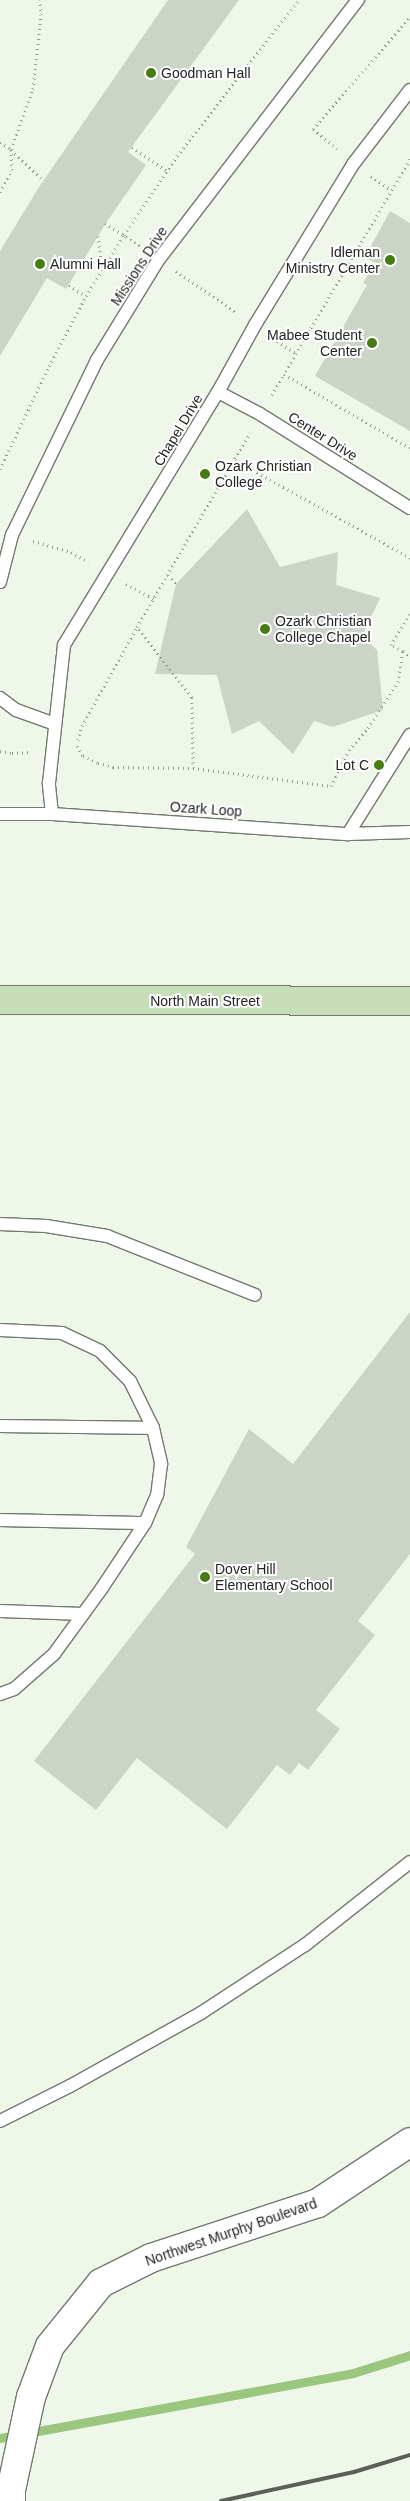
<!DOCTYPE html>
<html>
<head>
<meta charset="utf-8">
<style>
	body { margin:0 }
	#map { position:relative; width:410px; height:2501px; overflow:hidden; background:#eff7ea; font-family:Helvetica,sans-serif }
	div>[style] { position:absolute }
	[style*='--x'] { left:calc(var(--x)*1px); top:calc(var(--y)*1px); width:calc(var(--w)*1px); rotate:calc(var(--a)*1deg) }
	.stream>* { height:9px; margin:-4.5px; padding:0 4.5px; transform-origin:4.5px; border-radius:4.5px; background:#9ac67e }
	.building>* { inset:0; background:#ccd4c8 }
	.path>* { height:3px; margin-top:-1.5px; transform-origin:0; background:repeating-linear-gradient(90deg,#959b92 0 1px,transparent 0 5px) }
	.roads { filter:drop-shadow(1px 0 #727a6e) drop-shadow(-1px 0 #727a6e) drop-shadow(0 1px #727a6e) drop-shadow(0 -1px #727a6e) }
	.lane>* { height:12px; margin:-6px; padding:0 6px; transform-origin:6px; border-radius:6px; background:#fff }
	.secondary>* { height:28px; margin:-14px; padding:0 14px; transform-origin:14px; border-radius:14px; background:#fff }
	.primary>* { height:28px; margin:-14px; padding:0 14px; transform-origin:14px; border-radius:14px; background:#c7deb8 }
	.rail>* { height:4px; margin:-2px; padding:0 2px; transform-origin:2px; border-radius:2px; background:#5a5f58 }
	.dots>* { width:14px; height:14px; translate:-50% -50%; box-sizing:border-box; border:2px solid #fff; border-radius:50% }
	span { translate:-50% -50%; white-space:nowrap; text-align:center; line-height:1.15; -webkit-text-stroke:4px #fff; paint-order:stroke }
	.poi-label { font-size:14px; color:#222521 }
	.left { translate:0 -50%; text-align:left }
	.right { translate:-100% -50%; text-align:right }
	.street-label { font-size:14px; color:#222521 }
</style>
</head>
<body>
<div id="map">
	<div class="stream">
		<div style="--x:0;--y:2438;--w:359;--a:-10.4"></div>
		<div style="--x:353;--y:2373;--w:60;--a:-17.5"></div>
	</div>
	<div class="building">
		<div style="clip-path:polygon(168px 0,239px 0,128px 152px,146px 165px,106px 223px,66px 289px,47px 278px,0 356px,0 251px,39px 187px)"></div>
		<div style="clip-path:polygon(390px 211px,410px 223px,410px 431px,315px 376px,367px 285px,363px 283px,375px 263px,365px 257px)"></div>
		<div style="clip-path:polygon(247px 509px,280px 567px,338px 552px,336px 585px,380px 598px,362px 636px,377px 650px,383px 710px,333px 727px,314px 721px,293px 754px,259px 721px,232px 734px,217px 675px,155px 674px,176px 584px)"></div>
		<div style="clip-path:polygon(410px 1312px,410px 1554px,358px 1621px,375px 1635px,316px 1710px,340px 1729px,308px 1770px,299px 1763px,290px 1775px,277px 1765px,227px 1829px,137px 1758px,96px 1810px,34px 1761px,195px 1554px,186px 1547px,249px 1429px,293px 1464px)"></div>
	</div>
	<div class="path">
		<div style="--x:0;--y:142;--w:13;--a:32"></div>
		<div style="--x:11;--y:149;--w:64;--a:-69.9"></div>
		<div style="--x:33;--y:89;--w:74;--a:-83.8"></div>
		<div style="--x:41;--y:15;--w:15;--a:-94"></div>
		<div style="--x:132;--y:147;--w:42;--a:34.4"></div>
		<div style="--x:337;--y:149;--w:31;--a:-140"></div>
		<div style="--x:313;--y:129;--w:148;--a:-49.1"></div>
		<div style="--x:11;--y:150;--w:44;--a:43.2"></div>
		<div style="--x:410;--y:159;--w:249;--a:120.4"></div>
		<div style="--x:284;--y:374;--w:146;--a:30.4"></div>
		<div style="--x:371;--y:176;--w:24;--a:35"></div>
		<div style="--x:0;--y:192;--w:25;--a:-61"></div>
		<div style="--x:12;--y:170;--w:21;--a:-93"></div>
		<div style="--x:105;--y:223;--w:42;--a:33.3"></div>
		<div style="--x:98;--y:236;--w:34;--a:83"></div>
		<div style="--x:176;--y:271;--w:74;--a:34.5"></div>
		<div style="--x:69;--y:285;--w:20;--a:33"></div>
		<div style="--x:273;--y:338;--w:29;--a:34"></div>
		<div style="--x:272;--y:395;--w:24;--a:-60"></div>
		<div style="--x:235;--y:460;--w:201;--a:29.2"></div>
		<div style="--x:0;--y:469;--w:114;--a:-64.6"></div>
		<div style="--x:49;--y:366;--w:79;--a:-62.1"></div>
		<div style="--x:86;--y:296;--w:72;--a:-58.1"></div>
		<div style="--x:124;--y:235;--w:95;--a:-56.1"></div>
		<div style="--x:177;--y:156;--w:198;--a:-52"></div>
		<div style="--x:33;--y:541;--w:40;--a:16"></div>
		<div style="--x:71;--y:552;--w:20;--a:30"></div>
		<div style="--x:168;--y:575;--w:12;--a:48"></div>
		<div style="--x:126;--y:584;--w:32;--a:28"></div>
		<div style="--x:403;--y:651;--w:13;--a:-153"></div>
		<div style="--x:391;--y:645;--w:37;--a:-59"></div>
		<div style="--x:78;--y:740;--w:15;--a:-74"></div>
		<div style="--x:82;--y:726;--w:113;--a:-60.9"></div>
		<div style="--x:77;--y:746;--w:12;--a:59"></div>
		<div style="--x:83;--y:756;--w:17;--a:25"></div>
		<div style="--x:98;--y:763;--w:16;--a:15"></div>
		<div style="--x:113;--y:767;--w:80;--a:0.7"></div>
		<div style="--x:193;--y:768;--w:139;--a:7.4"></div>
		<div style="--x:331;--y:786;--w:40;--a:-63.4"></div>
		<div style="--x:349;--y:750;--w:29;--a:-49"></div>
		<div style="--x:368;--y:728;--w:55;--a:-56.9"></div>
		<div style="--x:398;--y:682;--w:31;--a:-81"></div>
		<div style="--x:403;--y:651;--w:9;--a:36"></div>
		<div style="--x:0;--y:751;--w:12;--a:9"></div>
		<div style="--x:12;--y:753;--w:19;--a:-3"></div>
		<div style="--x:193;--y:768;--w:71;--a:-90.8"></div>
		<div style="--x:192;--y:697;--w:89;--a:-128.2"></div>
		<div style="--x:137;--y:627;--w:225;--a:-59.8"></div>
	</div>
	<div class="roads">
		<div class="lane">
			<div style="--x:218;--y:392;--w:47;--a:27.6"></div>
			<div style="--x:260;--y:414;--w:177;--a:32.1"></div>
			<div style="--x:0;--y:582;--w:49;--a:-75.7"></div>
			<div style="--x:12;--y:535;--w:195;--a:-64.1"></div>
			<div style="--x:97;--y:360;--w:119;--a:-58.5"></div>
			<div style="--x:159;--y:259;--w:327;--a:-52.5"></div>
			<div style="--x:0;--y:698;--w:20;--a:37"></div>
			<div style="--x:16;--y:710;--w:41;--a:19.7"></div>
			<div style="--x:0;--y:814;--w:52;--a:0"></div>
			<div style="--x:52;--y:814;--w:297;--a:3.9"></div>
			<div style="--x:348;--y:834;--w:62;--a:-1.8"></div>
			<div style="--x:52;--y:814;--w:31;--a:-96"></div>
			<div style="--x:49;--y:783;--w:139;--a:-83.8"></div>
			<div style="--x:64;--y:645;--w:296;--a:-58.7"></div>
			<div style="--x:218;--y:392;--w:77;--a:-61.1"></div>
			<div style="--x:255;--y:325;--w:190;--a:-58.6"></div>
			<div style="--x:354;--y:163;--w:92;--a:-52.5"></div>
			<div style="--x:348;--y:834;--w:117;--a:-57.9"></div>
			<div style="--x:0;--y:1224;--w:46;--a:2.5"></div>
			<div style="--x:46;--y:1226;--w:62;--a:9.3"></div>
			<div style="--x:107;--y:1236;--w:159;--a:21.7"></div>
			<div style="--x:0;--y:1330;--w:62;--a:2.8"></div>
			<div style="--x:62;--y:1333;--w:42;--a:25.3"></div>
			<div style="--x:100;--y:1351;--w:42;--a:45"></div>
			<div style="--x:130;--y:1381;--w:52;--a:63.9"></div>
			<div style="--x:153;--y:1428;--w:37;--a:77"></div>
			<div style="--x:161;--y:1464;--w:31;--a:97"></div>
			<div style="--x:157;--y:1495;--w:30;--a:113"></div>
			<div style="--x:145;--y:1523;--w:78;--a:123.5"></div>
			<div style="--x:102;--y:1588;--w:82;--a:126"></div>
			<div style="--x:54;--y:1654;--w:53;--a:138.8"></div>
			<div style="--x:14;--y:1689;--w:15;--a:160"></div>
			<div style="--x:0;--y:1426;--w:153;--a:0.7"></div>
			<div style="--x:0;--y:1520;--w:145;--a:1.2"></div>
			<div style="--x:0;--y:1611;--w:83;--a:2.1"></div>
			<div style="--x:0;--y:2121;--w:78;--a:-26.6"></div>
			<div style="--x:70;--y:2086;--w:150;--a:-29.1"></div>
			<div style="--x:201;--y:2013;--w:124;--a:-33.2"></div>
			<div style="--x:305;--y:1945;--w:134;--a:-38.3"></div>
		</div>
		<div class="secondary">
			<div style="--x:11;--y:2501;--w:11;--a:-90"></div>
			<div style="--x:11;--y:2490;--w:95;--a:-77.9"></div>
			<div style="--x:31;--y:2397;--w:54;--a:-69.6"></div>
			<div style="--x:50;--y:2346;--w:81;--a:-51"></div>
			<div style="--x:101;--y:2283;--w:56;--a:-26.6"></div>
			<div style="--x:151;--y:2258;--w:176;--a:-18.2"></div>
			<div style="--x:318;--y:2203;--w:110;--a:-33.5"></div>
		</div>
		<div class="primary">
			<div style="--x:0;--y:1000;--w:410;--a:0.1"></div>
		</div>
	</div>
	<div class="rail">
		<div style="--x:221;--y:2501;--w:136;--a:-12.3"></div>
		<div style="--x:354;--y:2472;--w:59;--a:-16.9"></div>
	</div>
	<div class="dots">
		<div style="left:151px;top:73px;background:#467c11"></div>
		<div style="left:390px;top:260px;background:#467c11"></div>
		<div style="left:40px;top:264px;background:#467c11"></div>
		<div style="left:372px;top:343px;background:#467c11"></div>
		<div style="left:205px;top:474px;background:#467c11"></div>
		<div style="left:265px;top:629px;background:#467c11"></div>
		<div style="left:379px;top:765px;background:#467c11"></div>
		<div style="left:205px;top:1577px;background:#467c11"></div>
	</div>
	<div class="poi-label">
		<span class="left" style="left:161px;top:73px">Goodman Hall</span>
		<span class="right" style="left:380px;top:260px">Idleman<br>Ministry Center</span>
		<span class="left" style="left:50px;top:264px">Alumni Hall</span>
		<span class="right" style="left:362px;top:343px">Mabee Student<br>Center</span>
		<span class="left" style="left:215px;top:474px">Ozark Christian<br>College</span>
		<span class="left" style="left:275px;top:629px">Ozark Christian<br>College Chapel</span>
		<span class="right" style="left:369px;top:765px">Lot C</span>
		<span class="left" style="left:215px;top:1577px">Dover Hill<br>Elementary School</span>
	</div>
	<div class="street-label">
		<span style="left:139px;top:266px;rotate:-57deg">Missions Drive</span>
		<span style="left:178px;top:430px;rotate:-59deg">Chapel Drive</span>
		<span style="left:323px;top:436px;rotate:32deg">Center Drive</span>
		<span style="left:206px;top:809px;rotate:4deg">Ozark Loop</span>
		<span style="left:205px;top:1001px">North Main Street</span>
		<span style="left:231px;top:2232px;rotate:-19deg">Northwest Murphy Boulevard</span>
	</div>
</div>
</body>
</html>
